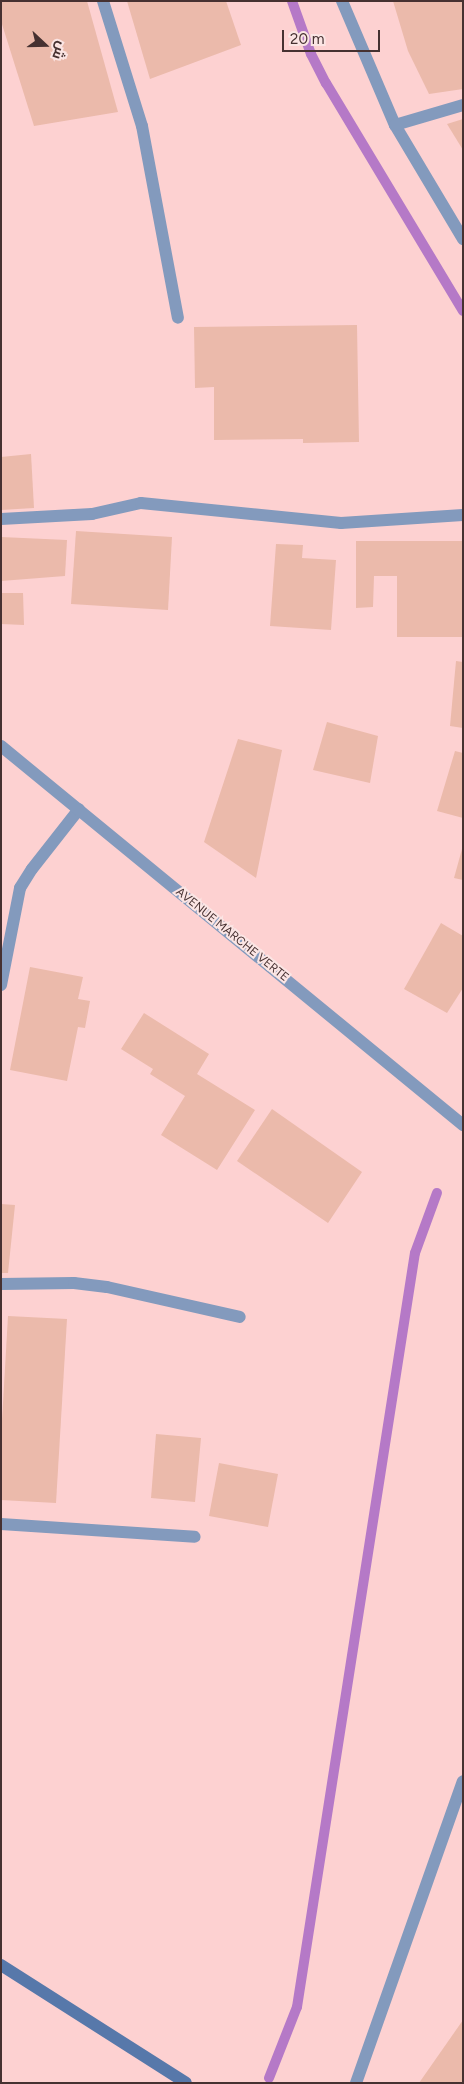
<!DOCTYPE html>
<html>
<head>
<meta charset="utf-8">
<style>
	body { margin:0 }
	#map { position:relative; width:464px; height:2084px; overflow:hidden; background:#fdd1d1; font-family:Figtree,Cairo,sans-serif }
	div>[style] { position:absolute }
	[style*='--x'] { left:calc(var(--x)*1px); top:calc(var(--y)*1px); width:calc(var(--w)*1px); rotate:calc(var(--a)*1deg) }
	.stream>* { height:10px; margin:-5px; padding:0 5px; transform-origin:5px; border-radius:5px; background:#b579c7 }
	.building>* { inset:0; background:#ebbaab }
	.lane>* { height:12px; margin:-6px; padding:0 6px; transform-origin:6px; border-radius:6px; background:#839abd }
	.street>* { height:12px; margin:-6px; padding:0 6px; transform-origin:6px; border-radius:6px; background:#839abd }
	.secondary>* { height:12px; margin:-6px; padding:0 6px; transform-origin:6px; border-radius:6px; background:#5778aa }
	span { translate:-50% -50%; white-space:nowrap; text-align:center; line-height:1.15; -webkit-text-stroke:4px #fbe5e4; paint-order:stroke }
	.street-label { font-size:12px; color:#463131 }
	.frame { position:absolute; inset:0; border:2px solid #463131; pointer-events:none }
	.north { position:absolute; left:20px; top:20px; width:50px; height:50px; -webkit-text-stroke:4px #fbe5e4; paint-order:stroke; rotate:111deg; font-size:14px; font-weight:700; line-height:20px; text-align:center; color:#463131 }
	.north::after { content:''; display:block; margin:auto; width:18px; height:22px; background:#463131; clip-path:polygon(50% 0,100% 100%,50% 72%,0 100%) }
	.scale { position:absolute; left:282px; top:30px; width:98px; height:22px; box-sizing:border-box; border:2px solid #463131; border-top:0; padding-left:6px; font-size:15px; line-height:18px; white-space:nowrap; color:#463131; -webkit-text-stroke:4px #fbe5e4; paint-order:stroke }
</style>
</head>
<body>
<div id="map">
	<div class="stream">
		<div style="--x:292;--y:1;--w:56;--a:70.3"></div>
		<div style="--x:311;--y:54;--w:33;--a:63"></div>
		<div style="--x:326;--y:83;--w:266;--a:59"></div>
		<div style="--x:269;--y:2078;--w:76;--a:-68.5"></div>
		<div style="--x:297;--y:2007;--w:763;--a:-81.11"></div>
		<div style="--x:415;--y:1253;--w:64;--a:-69.9"></div>
	</div>
	<div class="building">
		<div style="clip-path:polygon(1px 1px,87px 1px,118px 112px,34px 126px,1px 21px)"></div>
		<div style="clip-path:polygon(127px 1px,226px 1px,241px 45px,150px 79px)"></div>
		<div style="clip-path:polygon(393px 1px,463px 1px,463px 89px,429px 94px,408px 51px)"></div>
		<div style="clip-path:polygon(463px 119px,463px 150px,447px 124px)"></div>
		<div style="clip-path:polygon(357px 325px,359px 442px,303px 443px,303px 439px,214px 440px,214px 387px,195px 388px,194px 327px)"></div>
		<div style="clip-path:polygon(31px 454px,34px 508px,1px 510px,1px 457px)"></div>
		<div style="clip-path:polygon(76px 531px,172px 537px,168px 610px,71px 604px)"></div>
		<div style="clip-path:polygon(1px 537px,67px 540px,65px 576px,1px 581px)"></div>
		<div style="clip-path:polygon(356px 541px,463px 541px,463px 637px,397px 637px,397px 576px,374px 576px,373px 607px,356px 608px)"></div>
		<div style="clip-path:polygon(276px 544px,303px 545px,302px 558px,336px 560px,331px 630px,270px 626px)"></div>
		<div style="clip-path:polygon(1px 593px,23px 593px,24px 625px,1px 624px)"></div>
		<div style="clip-path:polygon(456px 661px,463px 662px,463px 728px,450px 726px)"></div>
		<div style="clip-path:polygon(327px 722px,378px 736px,370px 783px,313px 770px)"></div>
		<div style="clip-path:polygon(238px 739px,282px 750px,256px 878px,204px 842px)"></div>
		<div style="clip-path:polygon(455px 751px,463px 753px,463px 818px,437px 811px)"></div>
		<div style="clip-path:polygon(462px 849px,463px 849px,463px 880px,454px 878px)"></div>
		<div style="clip-path:polygon(441px 923px,463px 936px,463px 988px,447px 1013px,404px 989px)"></div>
		<div style="clip-path:polygon(30px 967px,83px 977px,78px 999px,90px 1001px,85px 1028px,78px 1027px,67px 1081px,10px 1070px)"></div>
		<div style="clip-path:polygon(144px 1013px,209px 1054px,197px 1074px,255px 1110px,217px 1170px,161px 1135px,185px 1096px,150px 1074px,153px 1069px,121px 1049px)"></div>
		<div style="clip-path:polygon(272px 1109px,362px 1172px,328px 1223px,237px 1161px)"></div>
		<div style="clip-path:polygon(1px 1204px,15px 1205px,8px 1273px,1px 1273px)"></div>
		<div style="clip-path:polygon(8px 1316px,67px 1319px,56px 1503px,1px 1500px,1px 1438px)"></div>
		<div style="clip-path:polygon(156px 1434px,201px 1438px,195px 1502px,151px 1498px)"></div>
		<div style="clip-path:polygon(219px 1463px,278px 1474px,268px 1527px,209px 1516px)"></div>
		<div style="clip-path:polygon(463px 2020px,463px 2083px,419px 2083px)"></div>
	</div>
	<div class="lane">
		<div style="--x:342;--y:1;--w:135;--a:66.9"></div>
		<div style="--x:395;--y:125;--w:133;--a:59.2"></div>
		<div style="--x:395;--y:125;--w:71;--a:-16.4"></div>
		<div style="--x:1;--y:519;--w:91;--a:-3.1"></div>
		<div style="--x:92;--y:514;--w:50;--a:-12.7"></div>
		<div style="--x:141;--y:503;--w:201;--a:5.7"></div>
		<div style="--x:341;--y:523;--w:122;--a:-3.8"></div>
		<div style="--x:1;--y:985;--w:99;--a:-78.9"></div>
		<div style="--x:20;--y:888;--w:22;--a:-58"></div>
		<div style="--x:32;--y:869;--w:76;--a:-51.9"></div>
		<div style="--x:1;--y:1284;--w:73;--a:-0.8"></div>
		<div style="--x:74;--y:1283;--w:33;--a:7"></div>
		<div style="--x:107;--y:1287;--w:136;--a:12.7"></div>
		<div style="--x:1;--y:1524;--w:194;--a:3.8"></div>
	</div>
	<div class="street">
		<div style="--x:103;--y:1;--w:131;--a:72.7"></div>
		<div style="--x:142;--y:126;--w:195;--a:79.4"></div>
		<div style="--x:1;--y:746;--w:598;--a:39.36"></div>
		<div style="--x:356;--y:2083;--w:320;--a:-70.5"></div>
	</div>
	<div class="secondary">
		<div style="--x:1;--y:1965;--w:219;--a:32.5"></div>
	</div>
	<div class="street-label">
		<span style="left:232px;top:935px;rotate:39deg">AVENUE MARCHE VERTE</span>
	</div>
	<div class="frame"></div>
	<div class="north">ش</div>
	<div class="scale">20 m</div>
</div>
</body>
</html>
